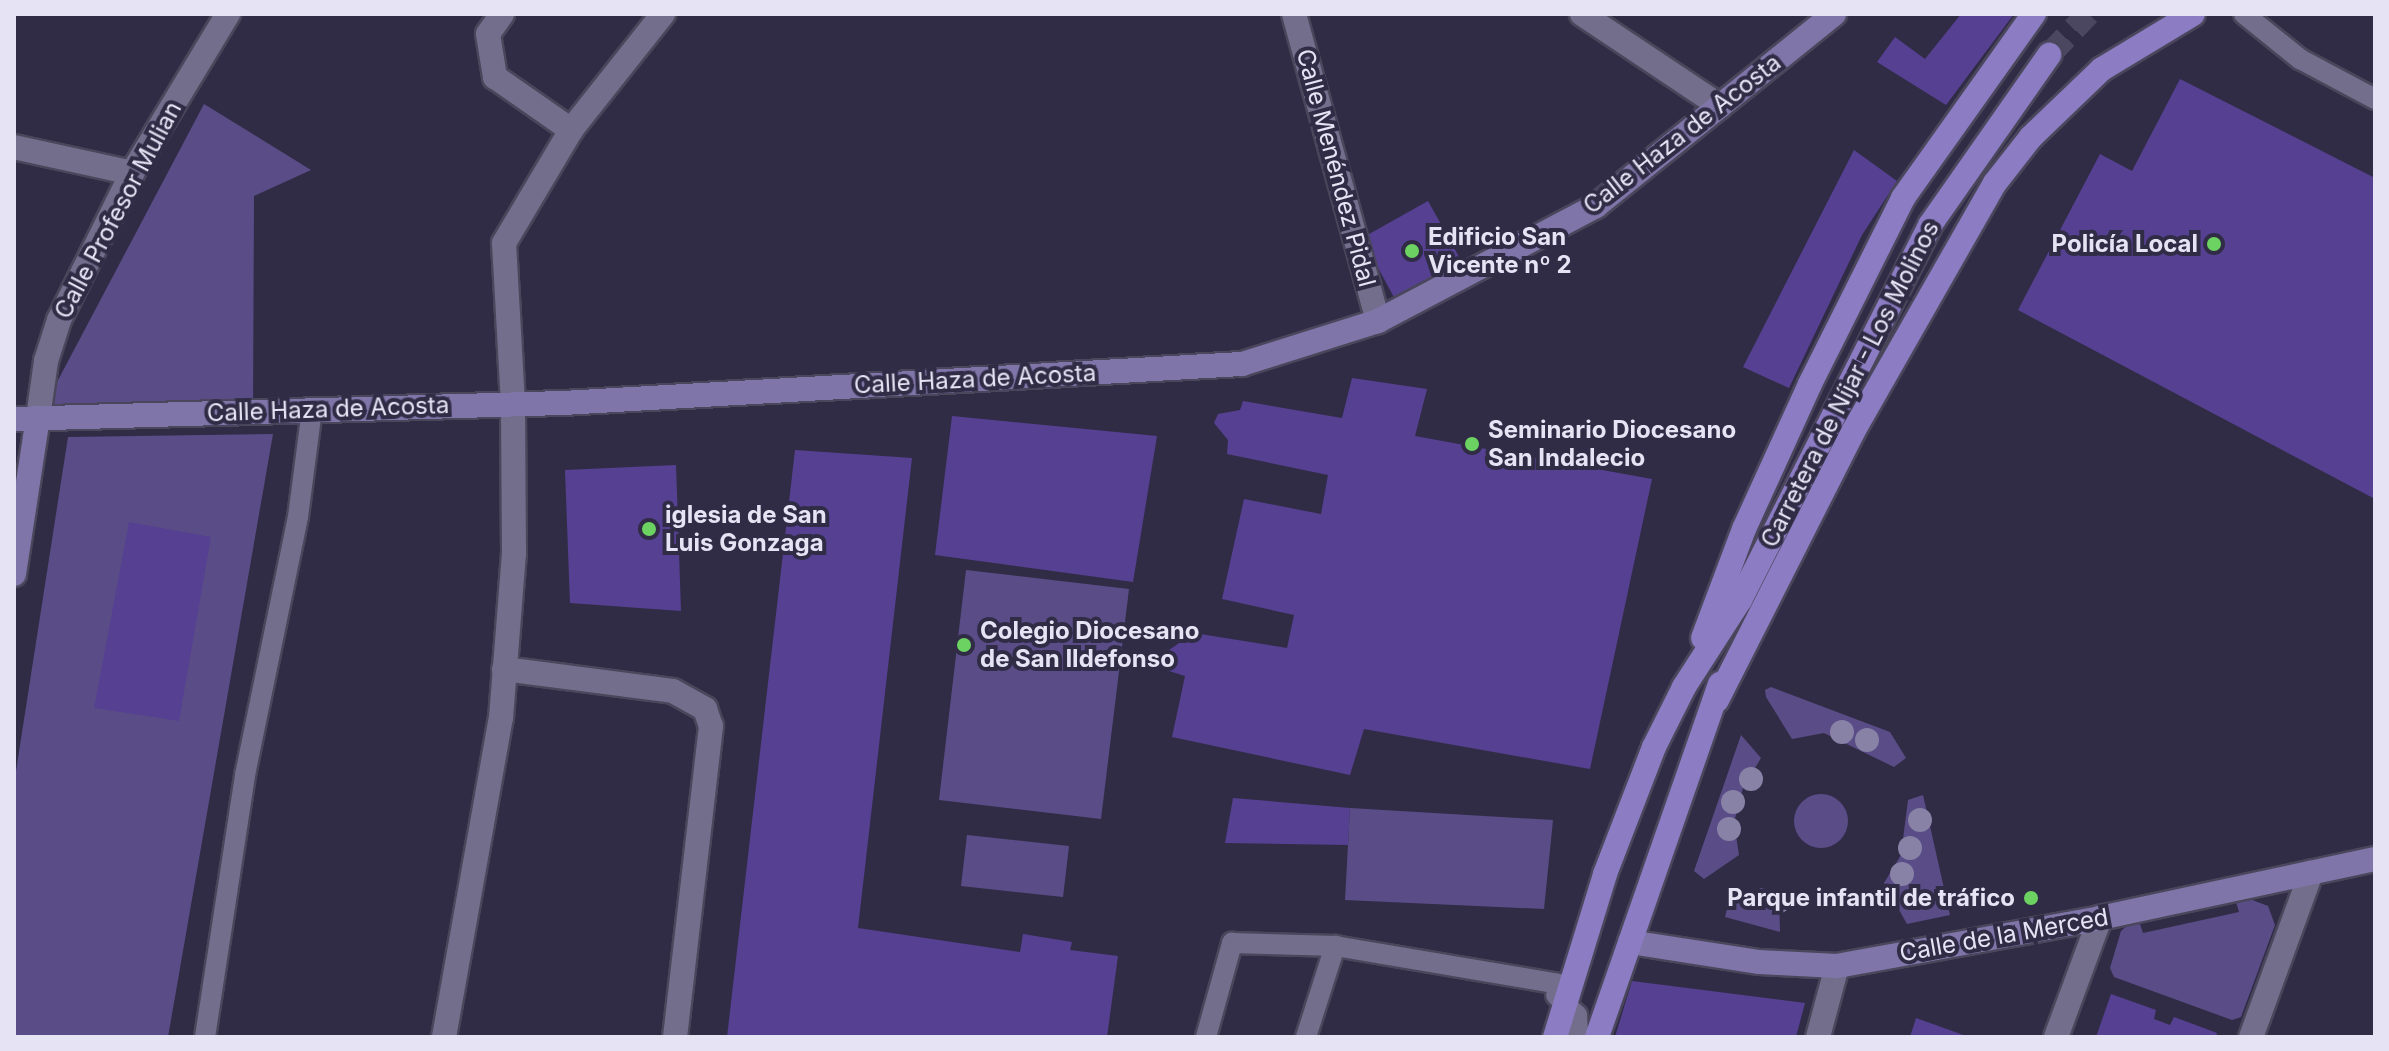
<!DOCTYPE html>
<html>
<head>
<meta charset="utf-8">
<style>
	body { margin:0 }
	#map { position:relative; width:2389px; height:1051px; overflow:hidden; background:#312c46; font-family:Inter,sans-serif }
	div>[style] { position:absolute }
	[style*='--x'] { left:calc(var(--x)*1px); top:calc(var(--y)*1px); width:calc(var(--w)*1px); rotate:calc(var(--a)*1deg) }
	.green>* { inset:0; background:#5a4d87 }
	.round { border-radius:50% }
	.building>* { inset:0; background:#564092 }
	.primary-tunnel>* { height:24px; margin-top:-12px; transform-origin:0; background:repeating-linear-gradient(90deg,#4c4760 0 24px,transparent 0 36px) }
	.roads { filter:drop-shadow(2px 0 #4a465b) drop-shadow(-2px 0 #4a465b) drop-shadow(0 2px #4a465b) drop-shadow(0 -2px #4a465b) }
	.lane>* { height:20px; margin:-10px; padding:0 10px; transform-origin:10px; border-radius:10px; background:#736e8c }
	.street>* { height:24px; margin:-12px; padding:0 12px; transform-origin:12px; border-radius:12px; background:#736e8c }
	.secondary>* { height:24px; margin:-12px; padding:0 12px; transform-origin:12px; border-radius:12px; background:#7f75a8 }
	.primary>* { height:24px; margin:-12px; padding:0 12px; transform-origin:12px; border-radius:12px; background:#8b7cc3 }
	.trees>* { width:24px; height:24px; margin:-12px; border-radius:50%; background:#8882a7 }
	.dots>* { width:22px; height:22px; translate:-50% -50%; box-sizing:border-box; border:4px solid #312c46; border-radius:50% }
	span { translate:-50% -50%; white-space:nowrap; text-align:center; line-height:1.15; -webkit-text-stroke:8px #312c46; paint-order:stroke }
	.street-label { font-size:24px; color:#e5e3f4 }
	.poi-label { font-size:24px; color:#e5e3f4; font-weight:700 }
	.left { translate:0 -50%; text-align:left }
	.right { translate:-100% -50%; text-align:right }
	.frame { position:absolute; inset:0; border:16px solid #e5e3f4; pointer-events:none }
</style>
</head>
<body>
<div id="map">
	<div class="green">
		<div style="clip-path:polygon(204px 104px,311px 170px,254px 196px,253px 411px,38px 418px)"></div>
		<div style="clip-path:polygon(273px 434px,168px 1037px,14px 1037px,14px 784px,68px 437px)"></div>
		<div style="clip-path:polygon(966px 570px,1129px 589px,1101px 819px,939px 800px)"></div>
		<div style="clip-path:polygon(1771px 687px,1890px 732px,1906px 758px,1894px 767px,1824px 733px,1792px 739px,1766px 697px,1765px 690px)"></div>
		<div style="clip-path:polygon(1741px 735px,1761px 758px,1743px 788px,1734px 822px,1739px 855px,1704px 879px,1694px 871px)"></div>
		<div class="round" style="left:1794px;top:794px;width:54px;height:54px"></div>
		<div style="clip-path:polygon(1923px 795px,1950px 915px,1907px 924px,1884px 883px,1901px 855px,1908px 800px)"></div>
		<div style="clip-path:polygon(1350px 808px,1553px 820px,1544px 909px,1345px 900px)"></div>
		<div style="clip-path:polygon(967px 835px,1069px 846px,1063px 897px,961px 886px)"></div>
		<div style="clip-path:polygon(1761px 888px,1779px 893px,1780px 932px,1725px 917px,1727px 909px)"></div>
		<div style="clip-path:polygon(2247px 898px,2268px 906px,2275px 925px,2241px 1017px,2232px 1020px,2114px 977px,2110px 968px,2121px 931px,2129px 924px,2139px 921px,2143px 933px,2239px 912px,2236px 902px)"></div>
	</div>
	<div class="building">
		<div style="clip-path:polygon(1961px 14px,2014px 14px,1946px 105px,1877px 62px,1895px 37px,1925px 59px)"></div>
		<div style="clip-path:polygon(2180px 79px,2375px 178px,2375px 499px,2018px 310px,2100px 154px,2132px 171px)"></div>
		<div style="clip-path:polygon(1854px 150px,1897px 181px,1862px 235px,1789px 388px,1743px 367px)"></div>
		<div style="clip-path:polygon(1428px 201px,1463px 264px,1396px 301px,1362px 238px)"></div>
		<div style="clip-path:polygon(1352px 378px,1427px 389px,1415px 436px,1652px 479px,1590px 769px,1364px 729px,1350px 775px,1172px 737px,1185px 676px,1169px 671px,1166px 652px,1194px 633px,1287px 648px,1294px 615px,1222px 599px,1244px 499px,1321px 514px,1328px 475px,1227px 454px,1228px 440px,1214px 423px,1218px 414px,1240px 410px,1243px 401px,1342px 418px)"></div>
		<div style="clip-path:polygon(952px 416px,1157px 436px,1133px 582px,935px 555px)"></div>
		<div style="clip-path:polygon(795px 450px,912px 458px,858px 928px,1020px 952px,1023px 934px,1072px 942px,1070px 950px,1118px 956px,1107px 1037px,727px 1037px)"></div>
		<div style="clip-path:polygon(676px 465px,681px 611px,570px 603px,565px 470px)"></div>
		<div style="clip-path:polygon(129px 522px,211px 537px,179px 721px,94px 708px)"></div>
		<div style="clip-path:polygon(1233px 798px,1350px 808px,1348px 845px,1225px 843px)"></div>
		<div style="clip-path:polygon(1632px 981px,1805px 1003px,1796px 1037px,1615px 1037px)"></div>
		<div style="clip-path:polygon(2111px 994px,2156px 1010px,2154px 1019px,2170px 1025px,2174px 1017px,2217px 1033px,2216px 1037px,2096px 1037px)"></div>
		<div style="clip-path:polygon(1916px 1018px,1969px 1037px,1910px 1037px)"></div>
	</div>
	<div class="primary-tunnel">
		<div style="--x:2049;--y:55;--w:57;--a:-46.4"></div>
	</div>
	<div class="roads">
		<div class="lane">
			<div style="--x:2244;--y:14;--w:72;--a:38.8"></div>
			<div style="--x:2300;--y:59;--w:85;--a:28.1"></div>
			<div style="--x:1556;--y:995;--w:29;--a:44"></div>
			<div style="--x:1577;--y:1015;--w:22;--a:87"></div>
			<div style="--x:205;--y:1037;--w:265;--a:-81.3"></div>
			<div style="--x:245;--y:775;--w:263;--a:-78.4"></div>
			<div style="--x:298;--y:517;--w:109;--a:-82.6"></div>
			<div style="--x:1206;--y:1037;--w:98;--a:-74.5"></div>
			<div style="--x:1232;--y:943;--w:103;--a:1.7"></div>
			<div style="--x:1335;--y:946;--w:239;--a:9.6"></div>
			<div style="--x:1306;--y:1037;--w:96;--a:-72.3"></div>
		</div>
		<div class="street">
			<div style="--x:502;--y:14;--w:24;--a:125"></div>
			<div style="--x:488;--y:34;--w:44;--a:80.8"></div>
			<div style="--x:495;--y:77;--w:93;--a:34.9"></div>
			<div style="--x:1294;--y:14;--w:318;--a:74.7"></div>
			<div style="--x:1582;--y:14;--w:166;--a:33.7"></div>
			<div style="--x:14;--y:147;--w:121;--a:12.4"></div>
			<div style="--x:38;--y:418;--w:58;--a:-82"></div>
			<div style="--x:46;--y:361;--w:43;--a:-72.4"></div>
			<div style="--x:59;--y:320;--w:164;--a:-63.6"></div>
			<div style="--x:132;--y:173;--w:186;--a:-58.9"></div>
			<div style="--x:504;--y:669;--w:170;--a:7.4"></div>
			<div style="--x:673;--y:691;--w:37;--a:29"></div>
			<div style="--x:705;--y:709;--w:18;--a:71"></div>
			<div style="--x:711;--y:726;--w:313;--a:96.6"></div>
			<div style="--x:444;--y:1037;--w:324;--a:-79.9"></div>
			<div style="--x:501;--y:718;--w:165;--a:-85.5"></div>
			<div style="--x:514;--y:554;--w:150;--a:-90.4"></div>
			<div style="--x:513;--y:404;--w:161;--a:-93.2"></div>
			<div style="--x:504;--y:243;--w:131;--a:-59.3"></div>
			<div style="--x:571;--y:130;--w:148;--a:-51.6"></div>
			<div style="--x:1818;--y:1037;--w:73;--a:-75"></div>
			<div style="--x:2056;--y:1037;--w:127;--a:-69.7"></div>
			<div style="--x:2251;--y:1037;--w:175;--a:-69.9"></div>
		</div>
		<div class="secondary">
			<div style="--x:14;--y:419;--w:549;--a:-1.67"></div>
			<div style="--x:563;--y:403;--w:680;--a:-3.29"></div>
			<div style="--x:1242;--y:364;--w:143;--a:-17.5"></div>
			<div style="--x:1378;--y:321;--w:246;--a:-27.8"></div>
			<div style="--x:1596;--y:206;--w:306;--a:-38.9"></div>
			<div style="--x:14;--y:574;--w:158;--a:-81.3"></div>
			<div style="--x:1630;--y:942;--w:131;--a:8.8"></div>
			<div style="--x:1759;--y:962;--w:78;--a:2.9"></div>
			<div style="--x:1837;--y:966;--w:267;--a:-10.3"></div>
			<div style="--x:2100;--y:918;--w:281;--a:-12.1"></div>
		</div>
		<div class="primary">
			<div style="--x:1703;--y:638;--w:116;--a:-69.4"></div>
			<div style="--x:1744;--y:529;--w:159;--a:-65.5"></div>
			<div style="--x:1810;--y:384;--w:208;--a:-63.4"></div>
			<div style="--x:1903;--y:198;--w:226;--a:-54.6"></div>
			<div style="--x:1717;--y:700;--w:303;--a:-63.1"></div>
			<div style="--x:1854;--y:430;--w:284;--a:-60.3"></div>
			<div style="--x:1995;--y:183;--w:58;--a:-52"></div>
			<div style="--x:2031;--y:137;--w:98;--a:-43.8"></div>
			<div style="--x:2102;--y:69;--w:106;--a:-31.1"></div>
			<div style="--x:1555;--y:1037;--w:170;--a:-72.9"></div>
			<div style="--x:1605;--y:874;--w:136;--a:-68.9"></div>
			<div style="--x:1654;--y:747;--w:67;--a:-63.4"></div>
			<div style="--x:1684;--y:687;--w:103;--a:-57.2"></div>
			<div style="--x:1740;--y:600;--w:420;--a:-63.1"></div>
			<div style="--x:1930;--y:225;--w:208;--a:-55"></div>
			<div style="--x:1597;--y:1037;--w:374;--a:-70.8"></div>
		</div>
	</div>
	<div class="trees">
		<div style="left:1842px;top:732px"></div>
		<div style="left:1867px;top:740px"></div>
		<div style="left:1751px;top:779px"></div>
		<div style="left:1733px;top:802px"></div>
		<div style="left:1920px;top:820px"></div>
		<div style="left:1729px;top:829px"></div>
		<div style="left:1910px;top:848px"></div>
		<div style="left:1902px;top:874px"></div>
		<div style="left:1779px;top:901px"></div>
	</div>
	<div class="dots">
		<div style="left:2214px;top:244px;background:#6cd362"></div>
		<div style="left:1412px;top:251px;background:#6cd362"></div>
		<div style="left:1472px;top:444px;background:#6cd362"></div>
		<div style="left:649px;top:529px;background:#6cd362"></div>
		<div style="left:964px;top:645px;background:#6cd362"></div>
		<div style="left:2031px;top:898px;background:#6cd362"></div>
	</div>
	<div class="street-label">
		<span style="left:1682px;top:134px;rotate:-38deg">Calle Haza de Acosta</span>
		<span style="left:1336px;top:168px;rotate:75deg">Calle Menéndez Pidal</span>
		<span style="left:118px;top:210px;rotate:-62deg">Calle Profesor Mulian</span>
		<span style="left:975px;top:379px;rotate:-3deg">Calle Haza de Acosta</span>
		<span style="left:1850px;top:384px;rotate:-63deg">Carretera de Níjar - Los Molinos</span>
		<span style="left:328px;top:409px;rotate:-2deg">Calle Haza de Acosta</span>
		<span style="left:2004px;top:935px;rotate:-10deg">Calle de la Merced</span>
	</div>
	<div class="poi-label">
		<span class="left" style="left:1428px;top:251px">Edificio San<br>Vicente nº 2</span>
		<span class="right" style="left:2198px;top:244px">Policía Local</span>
		<span class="left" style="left:1488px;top:444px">Seminario Diocesano<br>San Indalecio</span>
		<span class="left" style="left:665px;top:529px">iglesia de San<br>Luis Gonzaga</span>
		<span class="left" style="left:980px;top:645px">Colegio Diocesano<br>de San Ildefonso</span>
		<span class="right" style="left:2015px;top:898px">Parque infantil de tráfico</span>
	</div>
	<div class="frame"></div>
</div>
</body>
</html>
